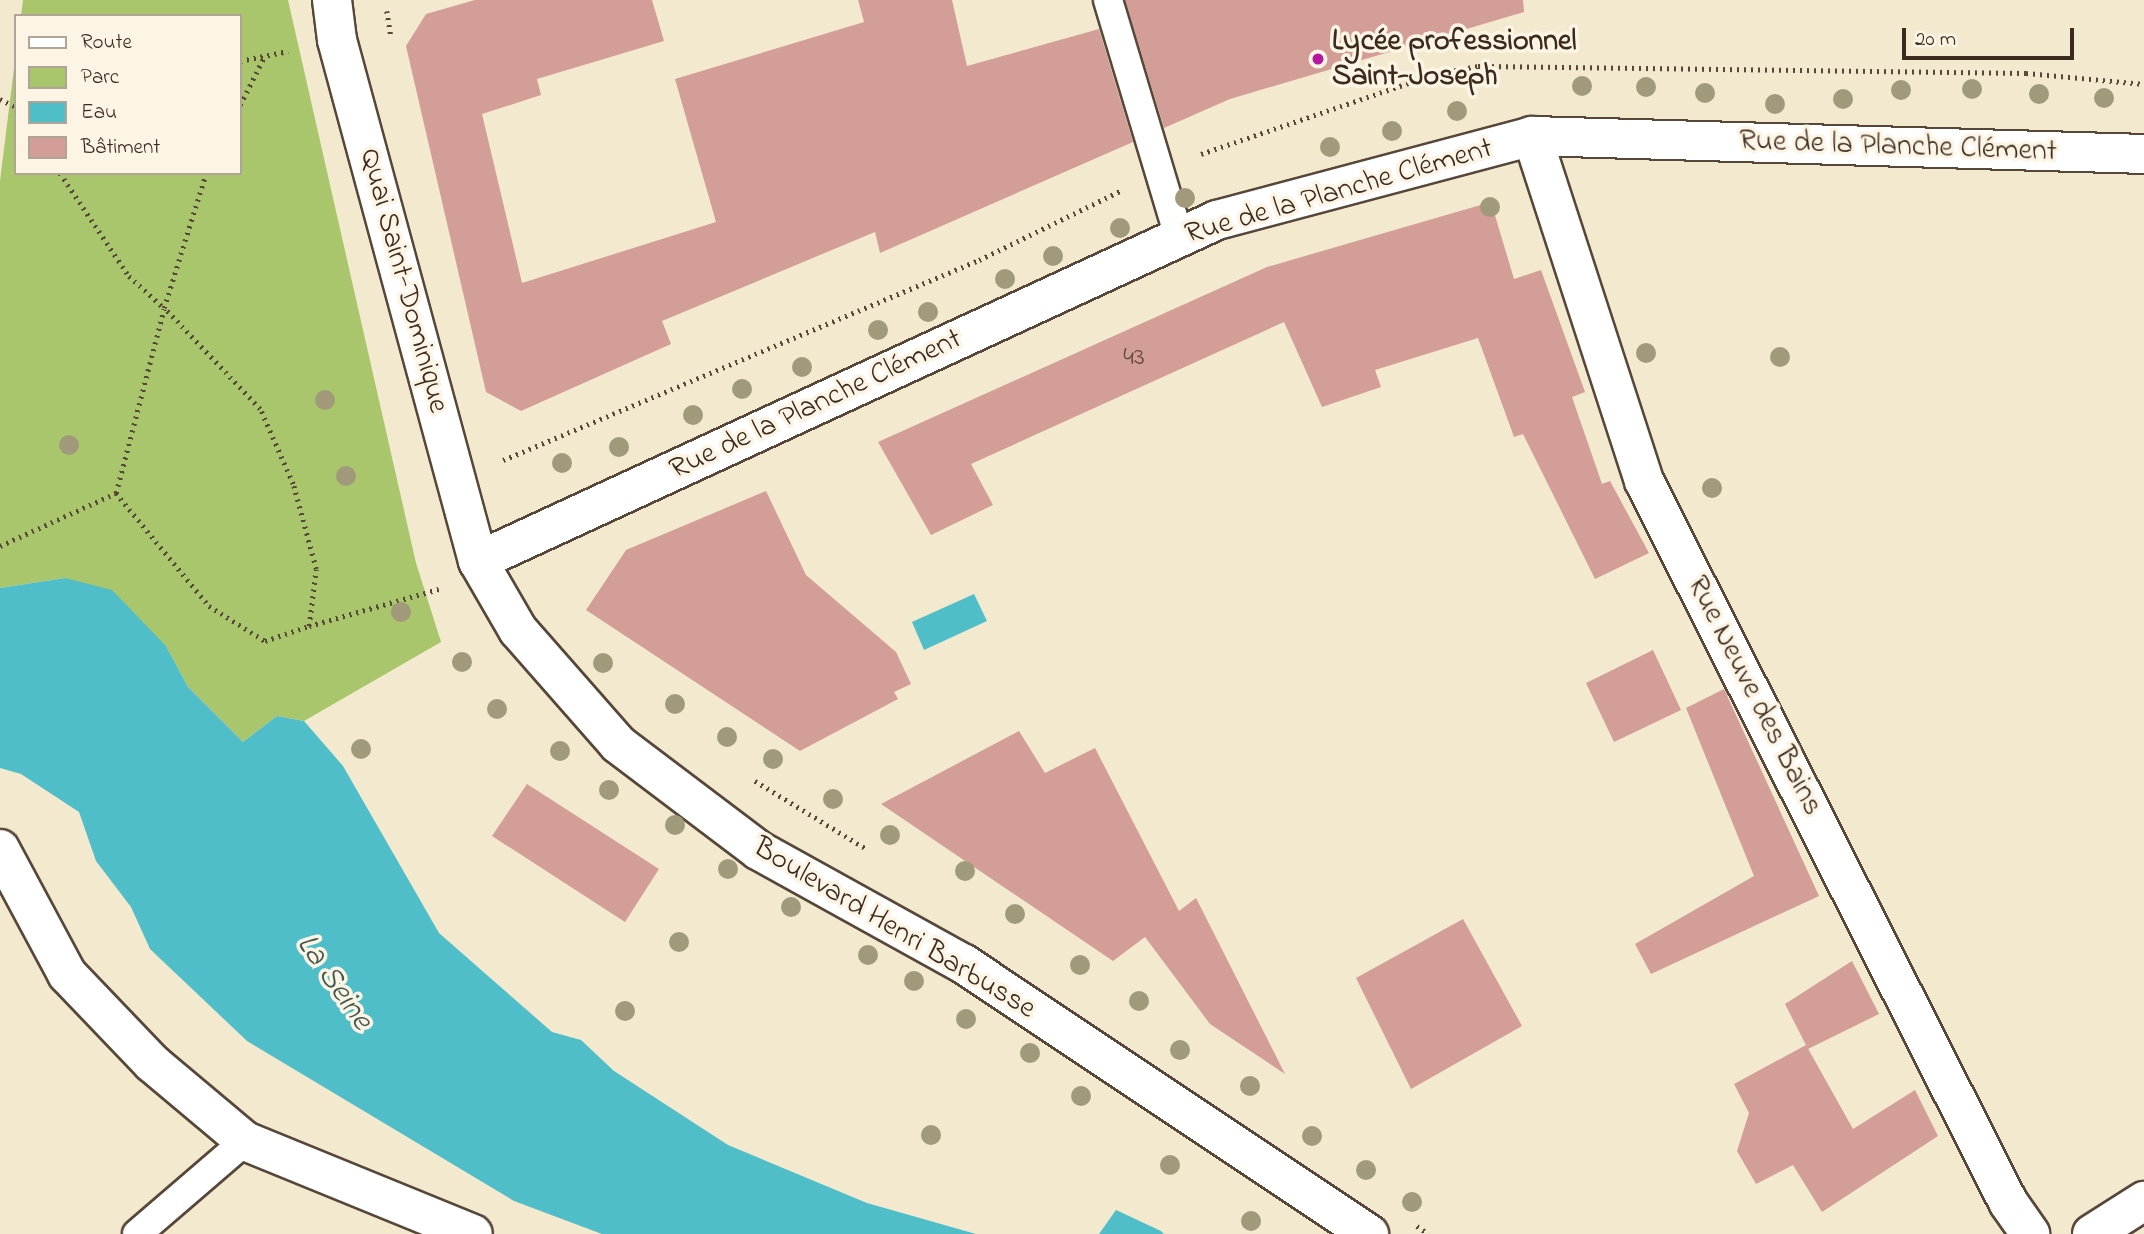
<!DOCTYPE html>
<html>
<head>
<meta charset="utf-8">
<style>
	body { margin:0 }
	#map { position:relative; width:2144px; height:1234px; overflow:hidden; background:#f2e9cf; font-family:"Indie Flower",sans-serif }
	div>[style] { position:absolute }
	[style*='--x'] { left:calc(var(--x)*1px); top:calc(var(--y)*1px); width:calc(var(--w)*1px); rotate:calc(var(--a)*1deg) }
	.green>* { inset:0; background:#aac66d }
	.water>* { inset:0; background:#50bec8 }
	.building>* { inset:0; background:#d39e97 }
	.path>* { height:4.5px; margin-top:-2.25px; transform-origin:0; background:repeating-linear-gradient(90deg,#564739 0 2px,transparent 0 7px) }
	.roads { filter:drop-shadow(2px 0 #564739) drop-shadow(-2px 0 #564739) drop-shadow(0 2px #564739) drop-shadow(0 -2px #564739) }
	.service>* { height:28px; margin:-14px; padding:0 14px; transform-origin:14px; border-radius:14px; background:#fff }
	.minor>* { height:38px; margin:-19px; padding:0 19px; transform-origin:19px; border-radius:19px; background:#fff }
	.secondary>* { height:38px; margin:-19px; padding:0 19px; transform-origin:19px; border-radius:19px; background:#fff }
	.trees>* { width:20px; height:20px; margin:-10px; border-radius:50%; background:#a09a7b }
	.dots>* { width:19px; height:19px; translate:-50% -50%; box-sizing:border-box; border:4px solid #fcf5e5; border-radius:50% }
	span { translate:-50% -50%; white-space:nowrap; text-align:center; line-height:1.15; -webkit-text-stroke:7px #fcf5e5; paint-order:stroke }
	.number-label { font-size:26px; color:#61473c }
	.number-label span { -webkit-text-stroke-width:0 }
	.poi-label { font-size:30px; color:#3b2a1e; font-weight:700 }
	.left { translate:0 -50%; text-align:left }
	.street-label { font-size:30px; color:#3b2a1e }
	.water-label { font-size:32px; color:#415651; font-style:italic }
	.legend { position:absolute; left:14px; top:14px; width:228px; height:161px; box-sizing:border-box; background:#fcf5e5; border:2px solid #afa495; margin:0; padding:9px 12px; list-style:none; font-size:21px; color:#3b2a1e }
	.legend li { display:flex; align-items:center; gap:14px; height:35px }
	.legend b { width:35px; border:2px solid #afa495 }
	.scale { position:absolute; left:1902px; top:28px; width:172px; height:32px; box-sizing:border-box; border:4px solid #3b2a1e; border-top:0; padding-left:9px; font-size:21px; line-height:24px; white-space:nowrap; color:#3b2a1e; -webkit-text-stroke:5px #fcf5e5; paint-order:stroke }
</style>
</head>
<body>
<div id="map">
	<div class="green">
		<div style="clip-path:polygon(23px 0,288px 0,416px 563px,441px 642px,304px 721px,277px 716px,243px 742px,188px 687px,166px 646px,65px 578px,0 588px,0 181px,16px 52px,16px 173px,240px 173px,240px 16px,21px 16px)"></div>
	</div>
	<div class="water">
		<div style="clip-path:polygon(65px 578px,112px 590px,166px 646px,188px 687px,243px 742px,277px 716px,304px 721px,343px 766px,439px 933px,552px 1032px,581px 1040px,614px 1071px,728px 1145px,867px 1203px,976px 1234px,602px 1234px,514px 1201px,247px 1041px,150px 949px,131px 907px,96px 861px,79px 812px,21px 774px,0 768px,0 588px)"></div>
		<div style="clip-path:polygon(974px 594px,987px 621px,924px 650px,912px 622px)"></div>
		<div style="clip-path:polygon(1116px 1210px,1161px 1231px,1164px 1234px,1099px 1234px)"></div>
	</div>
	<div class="building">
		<div style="clip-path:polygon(475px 0,652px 0,664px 41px,537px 79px,541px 95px,482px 114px,522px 283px,716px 222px,675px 79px,864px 22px,858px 0,952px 0,967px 66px,1099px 29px,1133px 142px,880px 253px,875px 232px,662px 321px,671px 344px,521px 411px,486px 392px,406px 46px,426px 14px)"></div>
		<div style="clip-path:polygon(1125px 0,1523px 0,1524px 12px,1230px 99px,1164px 128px)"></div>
		<div style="clip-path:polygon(1491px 202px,1514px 279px,1541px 270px,1585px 392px,1572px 397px,1602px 484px,1610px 481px,1649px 553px,1595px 579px,1523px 434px,1514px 437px,1478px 338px,1375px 370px,1381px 387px,1322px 407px,1284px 322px,971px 464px,993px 505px,931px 535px,878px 442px,1267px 267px)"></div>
		<div style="clip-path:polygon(766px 491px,806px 575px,896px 652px,911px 684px,894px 692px,898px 699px,800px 751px,586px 610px,626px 550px)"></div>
		<div style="clip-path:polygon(1653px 650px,1681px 710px,1614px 742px,1586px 683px)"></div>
		<div style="clip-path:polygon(1724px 689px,1819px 896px,1651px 974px,1635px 944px,1754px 876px,1686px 708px)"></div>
		<div style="clip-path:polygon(1019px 731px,1045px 773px,1095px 748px,1179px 911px,1196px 898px,1285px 1074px,1210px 1024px,1145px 937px,1113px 961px,881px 804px)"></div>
		<div style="clip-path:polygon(527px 784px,659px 869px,625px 922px,492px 836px)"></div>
		<div style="clip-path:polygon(1463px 919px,1522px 1026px,1411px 1089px,1356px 978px)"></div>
		<div style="clip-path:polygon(1852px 961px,1879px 1014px,1808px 1049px,1785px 1004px)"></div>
		<div style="clip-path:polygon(1806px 1045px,1853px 1129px,1915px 1090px,1938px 1136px,1822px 1212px,1793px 1165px,1756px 1184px,1737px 1151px,1749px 1113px,1734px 1084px)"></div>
	</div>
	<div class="path">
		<div style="--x:387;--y:11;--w:26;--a:81"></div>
		<div style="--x:240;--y:61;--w:49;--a:-11.8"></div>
		<div style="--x:0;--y:99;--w:18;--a:27"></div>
		<div style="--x:240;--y:105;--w:54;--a:-63.4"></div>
		<div style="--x:1201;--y:154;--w:246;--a:-18.9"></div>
		<div style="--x:1434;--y:74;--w:45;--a:-10.3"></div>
		<div style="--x:1478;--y:66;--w:548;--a:0.73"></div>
		<div style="--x:2026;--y:73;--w:119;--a:5.3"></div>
		<div style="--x:60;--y:173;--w:124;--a:56.2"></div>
		<div style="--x:129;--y:276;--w:47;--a:42.4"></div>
		<div style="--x:164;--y:308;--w:141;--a:-72.7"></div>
		<div style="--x:503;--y:460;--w:516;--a:-22.79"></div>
		<div style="--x:979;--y:260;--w:157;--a:-26.1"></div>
		<div style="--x:116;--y:493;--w:146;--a:50.5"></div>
		<div style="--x:209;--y:606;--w:66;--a:32"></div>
		<div style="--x:265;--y:641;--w:46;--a:-18.8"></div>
		<div style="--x:309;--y:626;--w:57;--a:-83"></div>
		<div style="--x:316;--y:569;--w:88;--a:-105.1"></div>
		<div style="--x:293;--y:484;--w:82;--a:-113.7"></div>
		<div style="--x:260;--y:409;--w:139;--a:-133.5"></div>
		<div style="--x:0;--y:546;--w:128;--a:-24.6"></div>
		<div style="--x:116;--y:493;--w:190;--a:-75.4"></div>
		<div style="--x:309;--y:626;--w:135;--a:-15.9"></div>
		<div style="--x:755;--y:781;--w:131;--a:31.3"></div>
		<div style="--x:1417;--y:1226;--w:14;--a:34"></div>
	</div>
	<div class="roads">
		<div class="service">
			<div style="--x:1108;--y:0;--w:247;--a:73.3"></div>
			<div style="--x:137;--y:1234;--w:143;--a:-40.7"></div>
		</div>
		<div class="minor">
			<div style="--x:1532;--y:136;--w:363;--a:72"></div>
			<div style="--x:1644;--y:481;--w:808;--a:63.21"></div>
			<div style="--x:2008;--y:1202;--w:39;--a:55"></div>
			<div style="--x:478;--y:561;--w:814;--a:-24.77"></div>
			<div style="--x:1217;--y:220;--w:326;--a:-14.9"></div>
			<div style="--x:1532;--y:136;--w:612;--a:1.68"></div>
			<div style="--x:2092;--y:1234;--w:62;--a:-32.4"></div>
		</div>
		<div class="secondary">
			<div style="--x:332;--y:0;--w:40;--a:82.9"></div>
			<div style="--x:337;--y:40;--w:540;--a:74.86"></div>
			<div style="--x:478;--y:561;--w:80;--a:59.9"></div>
			<div style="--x:518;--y:630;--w:152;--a:48.7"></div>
			<div style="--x:618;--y:744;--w:176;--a:37.1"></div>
			<div style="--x:758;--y:850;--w:235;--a:29"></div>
			<div style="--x:964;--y:964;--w:487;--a:33.7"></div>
			<div style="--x:0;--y:849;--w:142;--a:61.8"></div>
			<div style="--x:67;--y:974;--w:123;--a:46.3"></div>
			<div style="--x:152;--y:1063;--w:121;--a:40"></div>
			<div style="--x:245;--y:1141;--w:246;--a:22.2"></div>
		</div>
	</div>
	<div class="trees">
		<div style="left:1582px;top:86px"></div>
		<div style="left:1646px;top:87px"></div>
		<div style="left:1972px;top:89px"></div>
		<div style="left:1901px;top:90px"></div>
		<div style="left:1705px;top:93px"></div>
		<div style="left:2039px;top:94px"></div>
		<div style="left:2104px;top:98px"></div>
		<div style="left:1843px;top:99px"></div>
		<div style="left:1775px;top:104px"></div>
		<div style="left:1457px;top:111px"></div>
		<div style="left:1392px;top:131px"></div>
		<div style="left:1330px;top:147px"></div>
		<div style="left:1185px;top:198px"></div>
		<div style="left:1490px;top:207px"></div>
		<div style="left:1120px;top:228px"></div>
		<div style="left:1053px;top:256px"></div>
		<div style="left:1005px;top:279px"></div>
		<div style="left:928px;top:312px"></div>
		<div style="left:878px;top:330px"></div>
		<div style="left:1646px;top:353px"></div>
		<div style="left:1780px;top:357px"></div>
		<div style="left:802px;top:367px"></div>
		<div style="left:742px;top:389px"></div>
		<div style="left:325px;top:400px"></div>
		<div style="left:693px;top:415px"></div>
		<div style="left:69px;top:445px"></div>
		<div style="left:619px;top:447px"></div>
		<div style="left:562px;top:463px"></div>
		<div style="left:346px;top:476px"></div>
		<div style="left:1712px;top:488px"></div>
		<div style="left:401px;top:612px"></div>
		<div style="left:462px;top:662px"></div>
		<div style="left:603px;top:663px"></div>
		<div style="left:675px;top:704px"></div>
		<div style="left:497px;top:709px"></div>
		<div style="left:727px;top:737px"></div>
		<div style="left:361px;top:749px"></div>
		<div style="left:560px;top:751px"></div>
		<div style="left:773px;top:759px"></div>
		<div style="left:609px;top:790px"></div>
		<div style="left:833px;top:799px"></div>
		<div style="left:675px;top:825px"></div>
		<div style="left:890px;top:835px"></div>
		<div style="left:728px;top:869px"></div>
		<div style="left:965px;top:871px"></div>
		<div style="left:791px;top:907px"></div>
		<div style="left:1015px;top:914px"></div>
		<div style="left:679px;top:942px"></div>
		<div style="left:868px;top:955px"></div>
		<div style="left:1080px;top:965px"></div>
		<div style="left:914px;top:981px"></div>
		<div style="left:1139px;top:1001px"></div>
		<div style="left:625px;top:1011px"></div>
		<div style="left:966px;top:1019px"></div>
		<div style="left:1180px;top:1050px"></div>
		<div style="left:1030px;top:1053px"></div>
		<div style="left:1250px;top:1086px"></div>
		<div style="left:1081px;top:1096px"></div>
		<div style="left:931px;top:1135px"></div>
		<div style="left:1312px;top:1136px"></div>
		<div style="left:1170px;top:1165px"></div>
		<div style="left:1366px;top:1170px"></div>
		<div style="left:1412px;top:1202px"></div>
		<div style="left:1251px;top:1221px"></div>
	</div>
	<div class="dots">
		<div style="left:1318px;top:59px;background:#b5179e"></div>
	</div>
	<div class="number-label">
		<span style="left:1134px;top:359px">43</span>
	</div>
	<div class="poi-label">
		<span class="left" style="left:1332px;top:59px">Lycée professionnel<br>Saint-Joseph</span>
	</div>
	<div class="street-label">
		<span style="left:1898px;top:147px;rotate:2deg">Rue de la Planche Clément</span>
		<span style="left:1339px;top:192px;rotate:-16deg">Rue de la Planche Clément</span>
		<span style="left:403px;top:281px;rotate:75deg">Quai Saint-Dominique</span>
		<span style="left:816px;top:405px;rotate:-25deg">Rue de la Planche Clément</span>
		<span style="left:1754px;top:696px;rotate:63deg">Rue Neuve des Bains</span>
		<span style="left:894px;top:929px;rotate:31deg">Boulevard Henri Barbusse</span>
	</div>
	<div class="water-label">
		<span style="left:333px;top:983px;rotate:55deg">La Seine</span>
	</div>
	<ul class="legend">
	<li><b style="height:9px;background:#fff"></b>Route</li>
	<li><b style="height:19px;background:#aac66d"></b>Parc</li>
	<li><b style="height:19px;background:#50bec8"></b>Eau</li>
	<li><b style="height:19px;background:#d39e97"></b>Bâtiment</li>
	</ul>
	<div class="scale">20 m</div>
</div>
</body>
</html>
